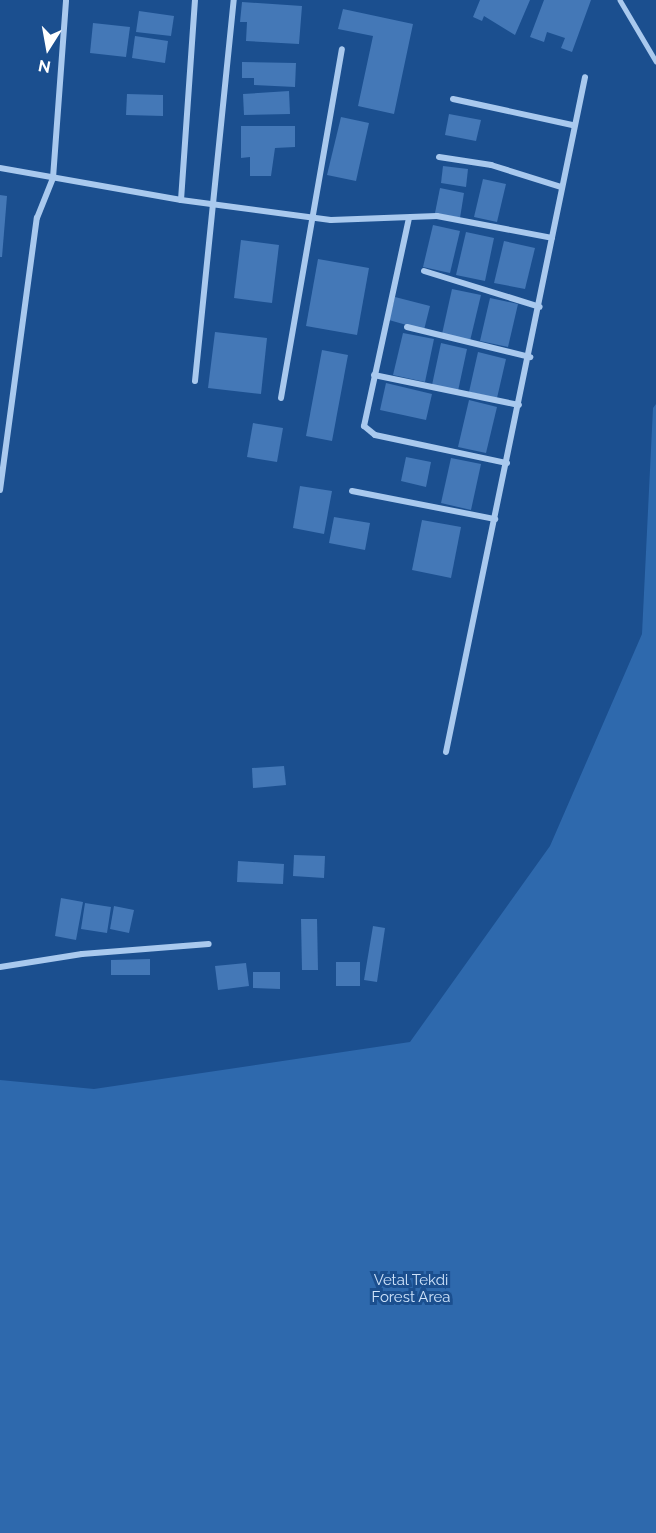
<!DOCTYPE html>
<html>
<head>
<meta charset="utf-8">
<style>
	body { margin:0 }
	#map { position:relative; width:656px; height:1533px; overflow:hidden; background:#1b4f8f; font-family:Raleway,sans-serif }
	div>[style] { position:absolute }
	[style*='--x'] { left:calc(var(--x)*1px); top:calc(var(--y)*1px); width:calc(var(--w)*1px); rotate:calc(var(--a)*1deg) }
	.green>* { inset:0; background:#2e69ad }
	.building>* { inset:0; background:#4478b7 }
	.lane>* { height:4.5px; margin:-2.25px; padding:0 2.25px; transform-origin:2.25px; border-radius:2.25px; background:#a9c9ee }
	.street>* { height:6px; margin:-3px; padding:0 3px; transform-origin:3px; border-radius:3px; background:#a9c9ee }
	span { translate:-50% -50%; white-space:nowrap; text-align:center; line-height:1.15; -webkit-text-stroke:6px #1b4f8f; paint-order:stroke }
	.park-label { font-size:15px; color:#cfe3fa }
	.north { position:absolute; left:18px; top:18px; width:60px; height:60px; -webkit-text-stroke:4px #1b4f8f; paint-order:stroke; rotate:191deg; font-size:16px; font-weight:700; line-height:24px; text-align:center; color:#fff }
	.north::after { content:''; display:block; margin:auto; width:21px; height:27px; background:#fff; clip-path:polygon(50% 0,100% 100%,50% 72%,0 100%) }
</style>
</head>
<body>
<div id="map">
	<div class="green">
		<div style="clip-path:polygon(656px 404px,656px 1533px,0 1533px,0 1080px,94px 1089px,410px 1042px,550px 846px,642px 634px,653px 408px)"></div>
	</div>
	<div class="building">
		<div style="clip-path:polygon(480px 0,530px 0,515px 35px,484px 16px,482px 21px,473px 17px)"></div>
		<div style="clip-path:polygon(544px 0,591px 0,572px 52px,561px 48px,565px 38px,547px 32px,544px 42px,530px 37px)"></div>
		<div style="clip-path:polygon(242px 2px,302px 6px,299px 44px,246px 41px,247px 22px,240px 22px)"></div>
		<div style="clip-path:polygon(343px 9px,413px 24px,394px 114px,358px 106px,373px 36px,338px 29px)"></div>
		<div style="clip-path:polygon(139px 11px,174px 16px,171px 36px,136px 32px)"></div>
		<div style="clip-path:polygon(93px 23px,130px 27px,126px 57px,90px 53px)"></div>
		<div style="clip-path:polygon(135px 36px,168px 41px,165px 63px,132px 58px)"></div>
		<div style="clip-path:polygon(242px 62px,296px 63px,295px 87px,254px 85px,254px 78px,242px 78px)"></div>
		<div style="clip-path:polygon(289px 91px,290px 114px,244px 115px,243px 94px)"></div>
		<div style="clip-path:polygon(127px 94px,163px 95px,163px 116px,126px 115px)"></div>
		<div style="clip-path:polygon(449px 114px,481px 120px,476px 141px,445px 135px)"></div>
		<div style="clip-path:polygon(341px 117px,369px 123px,356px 181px,327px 175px)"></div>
		<div style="clip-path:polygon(241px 126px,295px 126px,295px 147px,275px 148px,271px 176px,250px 176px,250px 157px,241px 158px)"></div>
		<div style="clip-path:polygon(443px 166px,468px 169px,466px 187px,441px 183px)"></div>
		<div style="clip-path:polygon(483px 179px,506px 184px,497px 222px,474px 217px)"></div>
		<div style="clip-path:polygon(440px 188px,464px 193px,460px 218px,435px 213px)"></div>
		<div style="clip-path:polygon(0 195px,7px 196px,2px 257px,0 257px)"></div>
		<div style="clip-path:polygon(433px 225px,460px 231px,450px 273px,423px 267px)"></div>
		<div style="clip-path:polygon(466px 232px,494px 238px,485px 281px,456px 275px)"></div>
		<div style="clip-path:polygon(241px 240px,279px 245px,272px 303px,234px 298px)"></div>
		<div style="clip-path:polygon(504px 241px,535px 248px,525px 289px,494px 283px)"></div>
		<div style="clip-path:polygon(318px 259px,369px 268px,357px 335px,306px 326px)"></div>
		<div style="clip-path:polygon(452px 289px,481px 295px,470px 341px,442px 334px)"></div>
		<div style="clip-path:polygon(395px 297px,430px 306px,424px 330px,389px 320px)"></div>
		<div style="clip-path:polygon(490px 298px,518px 304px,508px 347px,480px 341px)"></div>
		<div style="clip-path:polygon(215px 332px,267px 338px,261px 394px,208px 388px)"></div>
		<div style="clip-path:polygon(403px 333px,434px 339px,425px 382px,393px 375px)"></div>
		<div style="clip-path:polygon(441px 343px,467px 349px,458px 391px,432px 385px)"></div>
		<div style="clip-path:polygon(322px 350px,348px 355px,332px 441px,306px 436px)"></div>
		<div style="clip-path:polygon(478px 352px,506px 359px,497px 398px,469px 392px)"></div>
		<div style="clip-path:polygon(386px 383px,432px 394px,426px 420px,380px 410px)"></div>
		<div style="clip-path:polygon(469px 400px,497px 407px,486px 453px,458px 447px)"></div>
		<div style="clip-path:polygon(253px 423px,283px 428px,277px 462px,247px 457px)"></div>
		<div style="clip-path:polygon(406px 457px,431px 462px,426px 487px,401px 481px)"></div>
		<div style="clip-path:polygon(451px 458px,481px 464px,471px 510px,441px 503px)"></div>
		<div style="clip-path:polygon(300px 486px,332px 491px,324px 534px,293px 528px)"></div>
		<div style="clip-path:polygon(334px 517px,370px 523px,365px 550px,329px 543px)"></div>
		<div style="clip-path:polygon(422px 520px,461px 527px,451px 578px,412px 570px)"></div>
		<div style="clip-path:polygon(284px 766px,286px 785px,253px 788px,252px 768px)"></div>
		<div style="clip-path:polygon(294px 855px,325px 856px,324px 878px,293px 876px)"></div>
		<div style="clip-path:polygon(238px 861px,284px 864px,283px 884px,237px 882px)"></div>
		<div style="clip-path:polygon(61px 898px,83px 902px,76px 940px,55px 936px)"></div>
		<div style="clip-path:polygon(85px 903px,111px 907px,107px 933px,81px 929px)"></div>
		<div style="clip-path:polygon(114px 906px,134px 910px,129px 933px,110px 929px)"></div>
		<div style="clip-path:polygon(301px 919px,317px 919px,318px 970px,302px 970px)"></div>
		<div style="clip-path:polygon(373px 926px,385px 928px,377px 982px,364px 980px)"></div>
		<div style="clip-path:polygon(150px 959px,150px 975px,111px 975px,111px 960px)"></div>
		<div style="clip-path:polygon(336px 962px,360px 962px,360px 986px,336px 986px)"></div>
		<div style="clip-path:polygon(246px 963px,249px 986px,218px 990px,215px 966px)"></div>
		<div style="clip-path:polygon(253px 972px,280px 972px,280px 989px,253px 988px)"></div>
	</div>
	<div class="lane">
		<div style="--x:620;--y:0;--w:71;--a:59.5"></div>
	</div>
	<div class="street">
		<div style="--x:453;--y:99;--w:122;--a:12.3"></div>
		<div style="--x:439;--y:157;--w:53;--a:8.7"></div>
		<div style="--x:491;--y:165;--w:73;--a:17.4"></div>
		<div style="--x:0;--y:168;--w:184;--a:10"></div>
		<div style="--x:181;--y:200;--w:151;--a:7.6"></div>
		<div style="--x:331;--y:220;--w:106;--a:-2.2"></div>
		<div style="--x:437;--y:216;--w:117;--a:10.8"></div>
		<div style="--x:181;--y:200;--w:200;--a:-86"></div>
		<div style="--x:409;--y:218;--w:213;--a:102.2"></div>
		<div style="--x:364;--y:426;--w:14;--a:39"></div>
		<div style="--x:375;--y:435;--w:135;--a:12"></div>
		<div style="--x:424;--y:271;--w:121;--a:17.2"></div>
		<div style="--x:407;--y:327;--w:127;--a:13.7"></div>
		<div style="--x:374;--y:375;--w:148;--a:11.7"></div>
		<div style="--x:195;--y:381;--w:383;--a:-84.2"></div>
		<div style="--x:281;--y:398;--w:354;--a:-80.1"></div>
		<div style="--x:0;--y:490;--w:275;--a:-82.3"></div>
		<div style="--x:37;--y:218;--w:43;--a:-68.2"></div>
		<div style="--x:53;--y:178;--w:178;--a:-85.8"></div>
		<div style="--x:352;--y:491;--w:146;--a:11.1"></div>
		<div style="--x:446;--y:752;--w:689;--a:-78.36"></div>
		<div style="--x:0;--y:967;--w:83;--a:-9"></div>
		<div style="--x:82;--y:954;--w:127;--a:-4.5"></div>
	</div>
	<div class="park-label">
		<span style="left:411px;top:1289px">Vetal Tekdi<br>Forest Area</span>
	</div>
	<div class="north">N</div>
</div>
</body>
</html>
